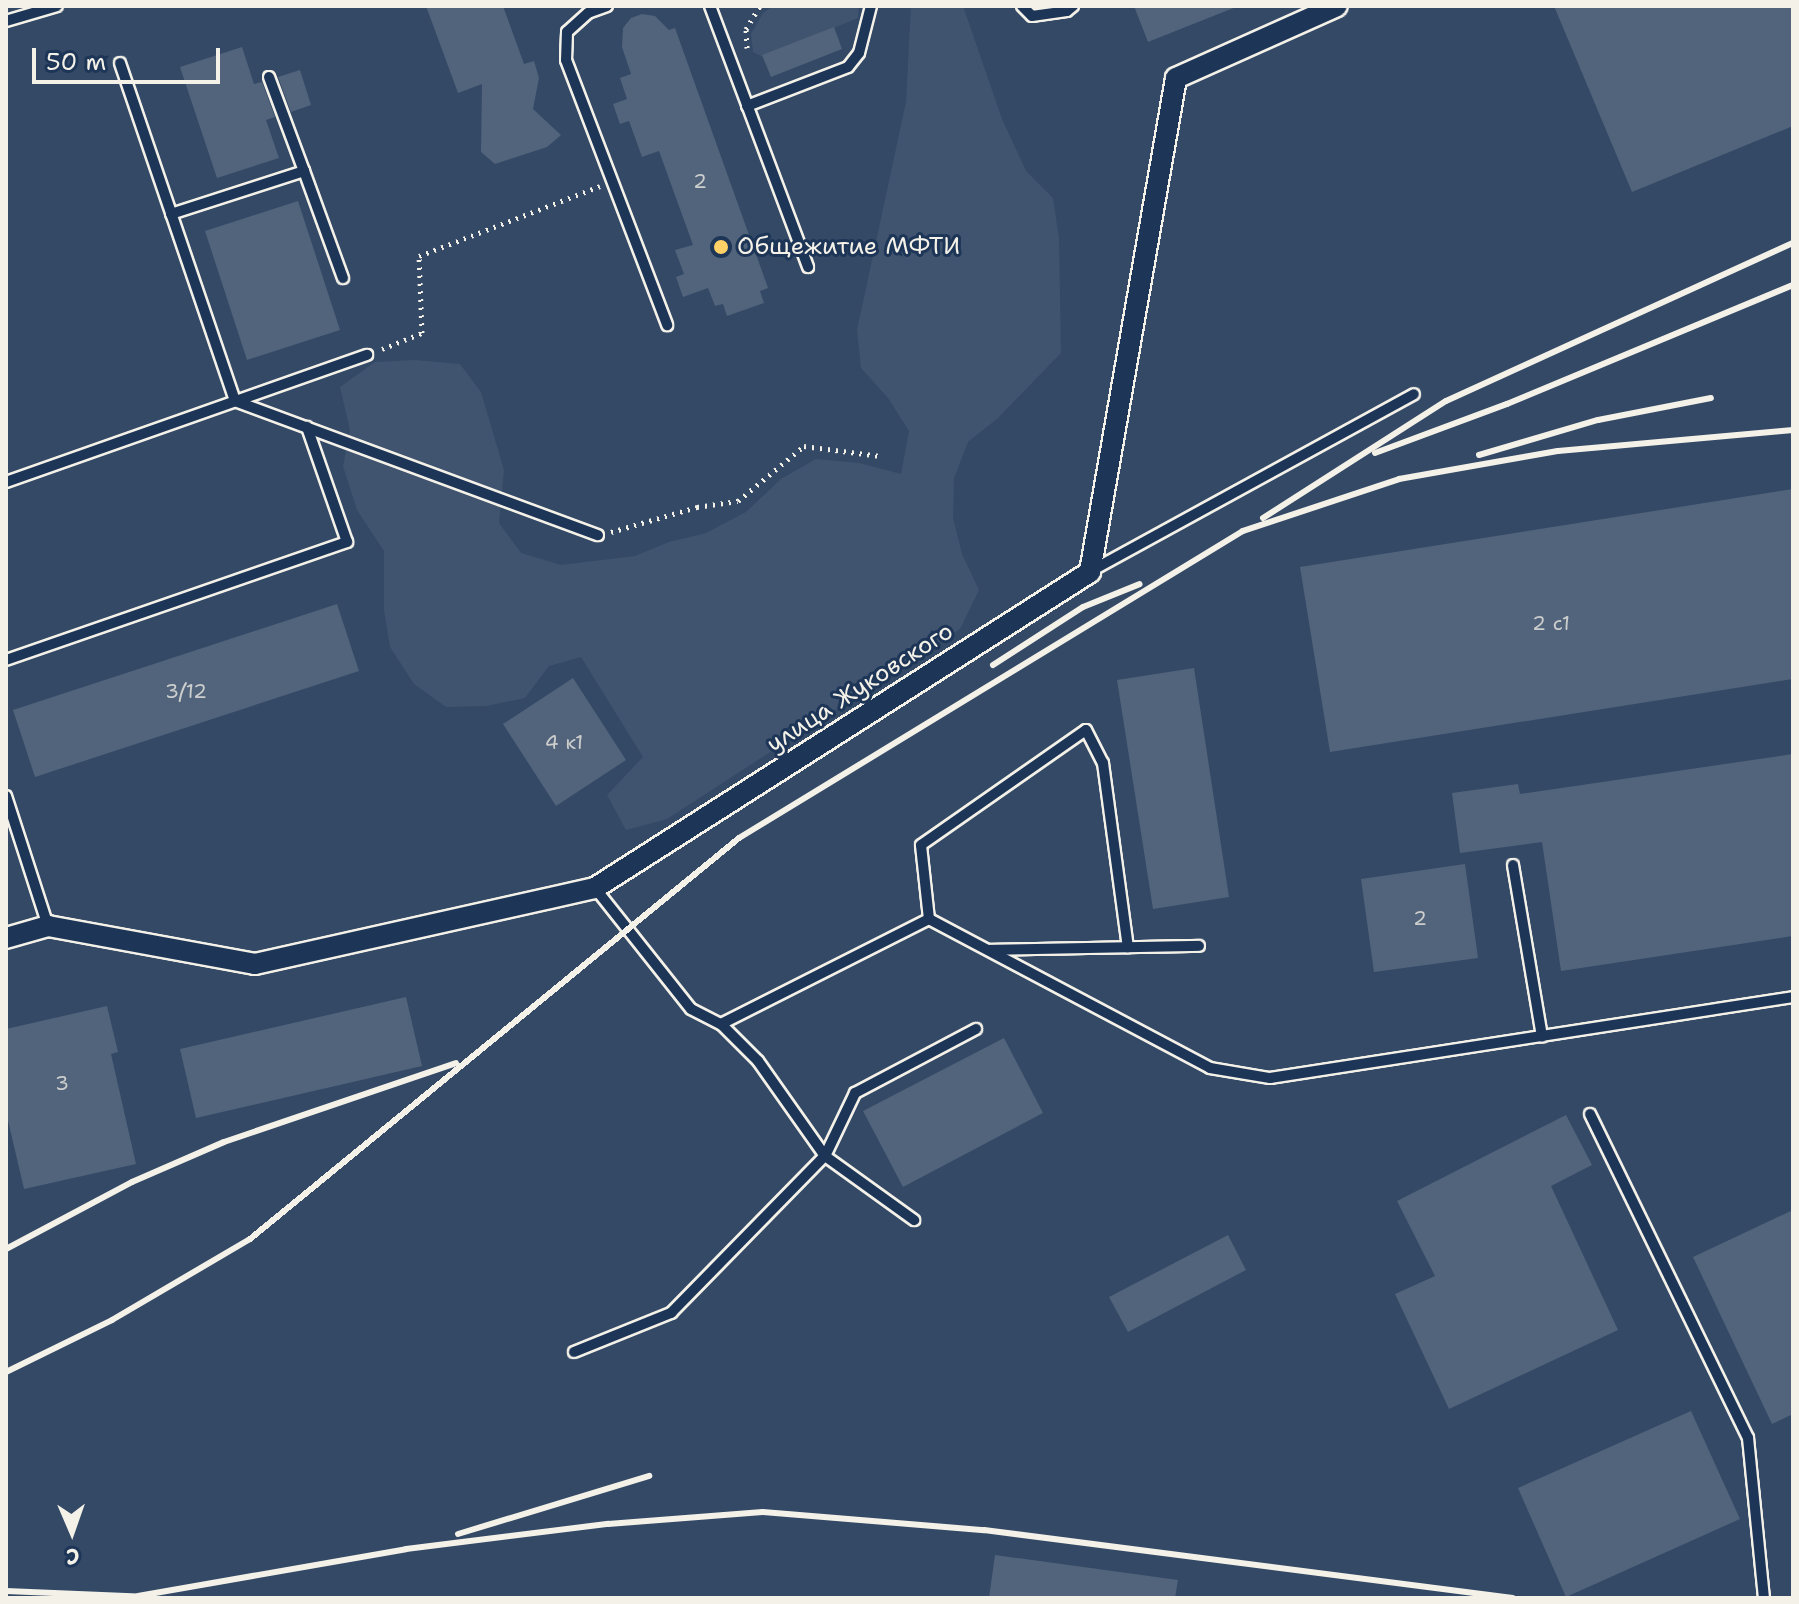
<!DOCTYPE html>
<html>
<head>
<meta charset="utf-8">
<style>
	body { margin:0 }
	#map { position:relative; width:1799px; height:1604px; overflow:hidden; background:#263d5d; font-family:"Shantell Sans",sans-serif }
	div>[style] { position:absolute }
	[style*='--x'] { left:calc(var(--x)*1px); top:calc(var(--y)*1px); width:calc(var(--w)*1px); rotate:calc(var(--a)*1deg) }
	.built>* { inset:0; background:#334966 }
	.green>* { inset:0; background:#40546f }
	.building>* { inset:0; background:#52647b }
	.path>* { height:5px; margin-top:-2.5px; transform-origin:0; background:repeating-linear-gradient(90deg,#f4f1e8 0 2px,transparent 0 8px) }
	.roads { filter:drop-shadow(2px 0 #f4f1e8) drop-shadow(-2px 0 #f4f1e8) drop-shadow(0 2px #f4f1e8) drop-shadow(0 -2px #f4f1e8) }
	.lane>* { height:10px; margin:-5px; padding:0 5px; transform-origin:5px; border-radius:5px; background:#1d3557 }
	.street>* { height:20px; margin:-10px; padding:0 10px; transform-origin:10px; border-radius:10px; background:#1d3557 }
	.rail>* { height:6px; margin:-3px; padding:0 3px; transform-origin:3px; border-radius:3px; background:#f4f1e8 }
	.dots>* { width:22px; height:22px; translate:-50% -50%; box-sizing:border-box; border:4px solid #1d3557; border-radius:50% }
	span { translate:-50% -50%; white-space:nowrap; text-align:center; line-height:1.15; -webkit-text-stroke:6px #1d3557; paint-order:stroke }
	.number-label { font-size:20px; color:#cccecd }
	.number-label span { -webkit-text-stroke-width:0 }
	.poi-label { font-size:24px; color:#f4f1e8 }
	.left { translate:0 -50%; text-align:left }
	.street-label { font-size:24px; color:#f4f1e8 }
	.frame { position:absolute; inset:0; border:8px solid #f4f1e8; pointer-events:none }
	.north { position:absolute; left:32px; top:1492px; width:80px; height:80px; -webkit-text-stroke:6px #1d3557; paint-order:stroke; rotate:178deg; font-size:22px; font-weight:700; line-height:32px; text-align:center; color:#f4f1e8 }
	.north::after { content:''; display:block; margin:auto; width:28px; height:36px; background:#f4f1e8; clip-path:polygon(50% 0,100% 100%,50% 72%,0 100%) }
	.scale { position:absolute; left:32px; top:48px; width:188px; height:36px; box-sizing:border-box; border:4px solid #f4f1e8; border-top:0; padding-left:10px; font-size:24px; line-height:28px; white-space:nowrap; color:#f4f1e8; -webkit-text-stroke:6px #1d3557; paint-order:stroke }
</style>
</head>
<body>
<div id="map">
	<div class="built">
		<div style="clip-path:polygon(6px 6px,1793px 6px,1793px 1598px,6px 1598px)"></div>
	</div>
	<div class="green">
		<div style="clip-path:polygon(773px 6px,859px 6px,858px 18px,763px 57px,753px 52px,751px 34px,763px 13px)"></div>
		<div style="clip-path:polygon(911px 6px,963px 6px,1002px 119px,1026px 171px,1053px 198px,1059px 239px,1061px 353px,998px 418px,968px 442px,954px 478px,953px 518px,962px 554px,979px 590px,960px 629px,667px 819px,626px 830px,607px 795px,643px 757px,581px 657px,549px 666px,525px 698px,486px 706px,446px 707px,414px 684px,390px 647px,384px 610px,384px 551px,357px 510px,343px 466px,350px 430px,340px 387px,375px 362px,415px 360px,460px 364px,481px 392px,504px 470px,499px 523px,521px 553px,561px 565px,635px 556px,669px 542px,706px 533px,746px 512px,781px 479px,816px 459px,859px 463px,901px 474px,909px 431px,888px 398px,861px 368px,857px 330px,906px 102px)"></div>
	</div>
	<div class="building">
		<div style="clip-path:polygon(426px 6px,503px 6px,524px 64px,534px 61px,539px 78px,533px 109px,561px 135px,547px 147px,495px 164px,481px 152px,482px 84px,458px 93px)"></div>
		<div style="clip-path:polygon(1134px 6px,1236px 6px,1236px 7px,1148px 42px)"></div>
		<div style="clip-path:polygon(1554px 6px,1793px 6px,1793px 126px,1632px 192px)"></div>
		<div style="clip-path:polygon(642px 14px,655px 16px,669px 30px,675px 28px,768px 288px,760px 291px,764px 303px,727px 316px,723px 304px,715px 306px,708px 288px,683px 297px,676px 277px,684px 274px,675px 250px,693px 245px,659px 151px,642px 157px,629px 121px,620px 124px,613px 104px,627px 99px,620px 78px,631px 74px,622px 47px,623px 28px,631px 18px)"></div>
		<div style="clip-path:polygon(834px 27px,842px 49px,771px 77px,762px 55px)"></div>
		<div style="clip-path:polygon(242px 47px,254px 84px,262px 82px,275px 117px,266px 120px,279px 158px,217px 178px,180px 67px)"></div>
		<div style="clip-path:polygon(300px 70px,311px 105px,291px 112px,278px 77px)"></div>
		<div style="clip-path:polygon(298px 201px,340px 330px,247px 360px,205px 231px)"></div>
		<div style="clip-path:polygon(1793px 489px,1793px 679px,1330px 752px,1300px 567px)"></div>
		<div style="clip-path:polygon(337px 604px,359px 671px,35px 777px,13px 710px)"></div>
		<div style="clip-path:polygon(1194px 668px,1229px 897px,1153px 909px,1117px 680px)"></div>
		<div style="clip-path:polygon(573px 678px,626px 760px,556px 806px,503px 724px)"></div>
		<div style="clip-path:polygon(1793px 754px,1793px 936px,1561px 971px,1542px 842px,1460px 853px,1452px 793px,1518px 784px,1520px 794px)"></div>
		<div style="clip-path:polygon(1465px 864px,1478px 958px,1374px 972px,1361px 879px)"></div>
		<div style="clip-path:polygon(406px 997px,422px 1066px,196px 1118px,180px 1049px)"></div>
		<div style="clip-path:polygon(107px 1006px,118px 1052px,111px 1054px,136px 1164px,24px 1189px,6px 1112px,6px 1029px)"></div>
		<div style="clip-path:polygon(1004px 1038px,1043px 1113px,903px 1187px,863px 1111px)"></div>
		<div style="clip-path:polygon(1566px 1115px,1592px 1165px,1551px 1186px,1618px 1330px,1449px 1409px,1395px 1294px,1435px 1276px,1397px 1201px)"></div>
		<div style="clip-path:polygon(1793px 1210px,1793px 1414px,1772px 1424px,1693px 1257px)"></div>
		<div style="clip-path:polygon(1228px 1235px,1246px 1270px,1128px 1332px,1109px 1297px)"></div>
		<div style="clip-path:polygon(1691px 1411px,1740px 1519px,1566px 1597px,1518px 1488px)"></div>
		<div style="clip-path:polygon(995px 1555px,1178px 1580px,1175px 1598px,989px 1598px)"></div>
	</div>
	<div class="path">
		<div style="--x:747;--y:48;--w:19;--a:-93"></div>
		<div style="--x:746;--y:29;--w:27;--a:-59"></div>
		<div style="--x:382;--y:349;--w:43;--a:-21.8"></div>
		<div style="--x:422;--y:333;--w:77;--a:-92.2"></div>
		<div style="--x:419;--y:256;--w:194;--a:-21.1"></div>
		<div style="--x:611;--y:532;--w:90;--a:-16.2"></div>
		<div style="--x:697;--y:507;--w:41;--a:-8.3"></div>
		<div style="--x:738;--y:501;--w:86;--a:-39.8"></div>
		<div style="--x:804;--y:446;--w:77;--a:7.5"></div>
	</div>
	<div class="roads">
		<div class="lane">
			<div style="--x:607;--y:6;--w:20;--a:160"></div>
			<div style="--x:588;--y:13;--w:28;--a:138"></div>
			<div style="--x:567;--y:32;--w:28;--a:92"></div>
			<div style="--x:566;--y:60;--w:284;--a:69.1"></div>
			<div style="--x:710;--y:6;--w:279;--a:69.4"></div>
			<div style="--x:1022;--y:6;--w:14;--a:45"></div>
			<div style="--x:1032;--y:16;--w:35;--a:-8"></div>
			<div style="--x:1067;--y:11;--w:8;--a:-40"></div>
			<div style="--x:6;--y:21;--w:53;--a:-16.4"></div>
			<div style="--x:120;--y:63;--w:357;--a:71.2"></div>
			<div style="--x:235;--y:401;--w:387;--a:20.3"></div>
			<div style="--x:269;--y:77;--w:100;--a:69.6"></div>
			<div style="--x:747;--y:106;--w:108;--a:-21.1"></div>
			<div style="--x:848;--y:67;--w:18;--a:-52"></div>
			<div style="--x:859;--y:53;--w:49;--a:-75.7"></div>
			<div style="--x:171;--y:214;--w:140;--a:-17.9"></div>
			<div style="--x:304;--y:171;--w:114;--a:70"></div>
			<div style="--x:6;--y:482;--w:383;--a:-19.4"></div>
			<div style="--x:1091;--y:571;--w:368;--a:-28.7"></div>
			<div style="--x:6;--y:660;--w:361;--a:-19.1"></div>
			<div style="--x:347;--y:542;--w:122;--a:-109.2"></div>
			<div style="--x:6;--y:796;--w:137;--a:72.1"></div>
			<div style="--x:1513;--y:865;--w:174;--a:80.4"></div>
			<div style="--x:595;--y:888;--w:154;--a:51.6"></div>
			<div style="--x:691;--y:1009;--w:34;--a:27"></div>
			<div style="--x:721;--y:1024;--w:52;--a:45"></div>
			<div style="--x:758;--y:1061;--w:116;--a:54.8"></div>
			<div style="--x:825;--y:1156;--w:70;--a:-64.5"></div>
			<div style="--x:855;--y:1093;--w:137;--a:-27.9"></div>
			<div style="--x:929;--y:919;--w:74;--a:-96.2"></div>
			<div style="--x:921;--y:845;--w:201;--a:-34.9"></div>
			<div style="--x:1086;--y:730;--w:37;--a:63"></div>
			<div style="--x:1103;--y:763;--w:186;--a:82.3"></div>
			<div style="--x:989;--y:950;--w:210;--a:-1.1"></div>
			<div style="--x:721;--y:1024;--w:233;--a:-26.8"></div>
			<div style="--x:929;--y:919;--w:318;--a:27.9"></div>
			<div style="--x:1210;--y:1068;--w:61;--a:9.5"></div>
			<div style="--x:1270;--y:1078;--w:529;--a:-8.8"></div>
			<div style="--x:1590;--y:1114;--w:360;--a:64"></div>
			<div style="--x:1748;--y:1438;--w:161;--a:84.3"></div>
			<div style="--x:574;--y:1352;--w:105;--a:-21.9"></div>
			<div style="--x:671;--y:1313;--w:220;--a:-45.6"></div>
			<div style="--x:825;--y:1156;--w:110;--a:35.7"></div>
		</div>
		<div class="street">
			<div style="--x:6;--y:938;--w:44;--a:-15.9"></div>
			<div style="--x:48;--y:926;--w:210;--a:10.4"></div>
			<div style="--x:255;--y:964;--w:348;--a:-12.6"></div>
			<div style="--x:595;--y:888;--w:587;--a:-32.55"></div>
			<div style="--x:1090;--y:572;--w:501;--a:-80.12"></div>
			<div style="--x:1176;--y:78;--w:176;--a:-24.1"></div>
		</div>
	</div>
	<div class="rail">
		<div style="--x:1375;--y:453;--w:141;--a:-20.4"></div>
		<div style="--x:1507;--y:404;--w:310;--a:-22.6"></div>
		<div style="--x:1479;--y:455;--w:124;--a:-16.4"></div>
		<div style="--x:1598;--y:420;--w:115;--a:-11"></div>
		<div style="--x:1263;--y:518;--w:217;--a:-32.6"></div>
		<div style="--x:1446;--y:401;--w:381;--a:-24.5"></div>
		<div style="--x:993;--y:665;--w:107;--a:-32.8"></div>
		<div style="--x:1083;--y:607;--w:61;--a:-22"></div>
		<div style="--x:6;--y:1249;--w:143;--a:-28"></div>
		<div style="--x:132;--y:1182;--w:100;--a:-23.5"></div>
		<div style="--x:224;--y:1142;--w:245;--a:-18.8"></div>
		<div style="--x:6;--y:1372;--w:118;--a:-26.1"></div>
		<div style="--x:112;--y:1320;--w:160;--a:-30.4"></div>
		<div style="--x:250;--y:1239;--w:632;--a:-39.35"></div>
		<div style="--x:739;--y:838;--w:590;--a:-31.35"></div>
		<div style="--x:1243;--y:531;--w:164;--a:-18.4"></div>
		<div style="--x:1399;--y:479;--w:161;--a:-10"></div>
		<div style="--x:1558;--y:451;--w:236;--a:-5.1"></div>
		<div style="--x:458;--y:1534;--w:200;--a:-16.9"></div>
		<div style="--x:6;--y:1591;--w:144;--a:2.4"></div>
		<div style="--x:138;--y:1596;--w:272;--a:-9.9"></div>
		<div style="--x:406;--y:1549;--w:204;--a:-7.1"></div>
		<div style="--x:608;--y:1524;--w:155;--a:-4.4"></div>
		<div style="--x:763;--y:1512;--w:222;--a:4.7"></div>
		<div style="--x:984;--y:1530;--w:533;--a:7.32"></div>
	</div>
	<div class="dots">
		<div style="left:721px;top:247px;background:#ffd166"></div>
	</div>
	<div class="number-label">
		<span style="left:700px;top:181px">2</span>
		<span style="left:1551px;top:623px">2 с1</span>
		<span style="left:186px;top:691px">3/12</span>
		<span style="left:564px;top:742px">4 к1</span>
		<span style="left:1420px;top:918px">2</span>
		<span style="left:62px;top:1083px">3</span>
	</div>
	<div class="poi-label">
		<span class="left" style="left:737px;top:247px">Общежитие МФТИ</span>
	</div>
	<div class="street-label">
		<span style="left:860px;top:688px;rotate:-33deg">улица Жуковского</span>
	</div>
	<div class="frame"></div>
	<div class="north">С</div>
	<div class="scale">50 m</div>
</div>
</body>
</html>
